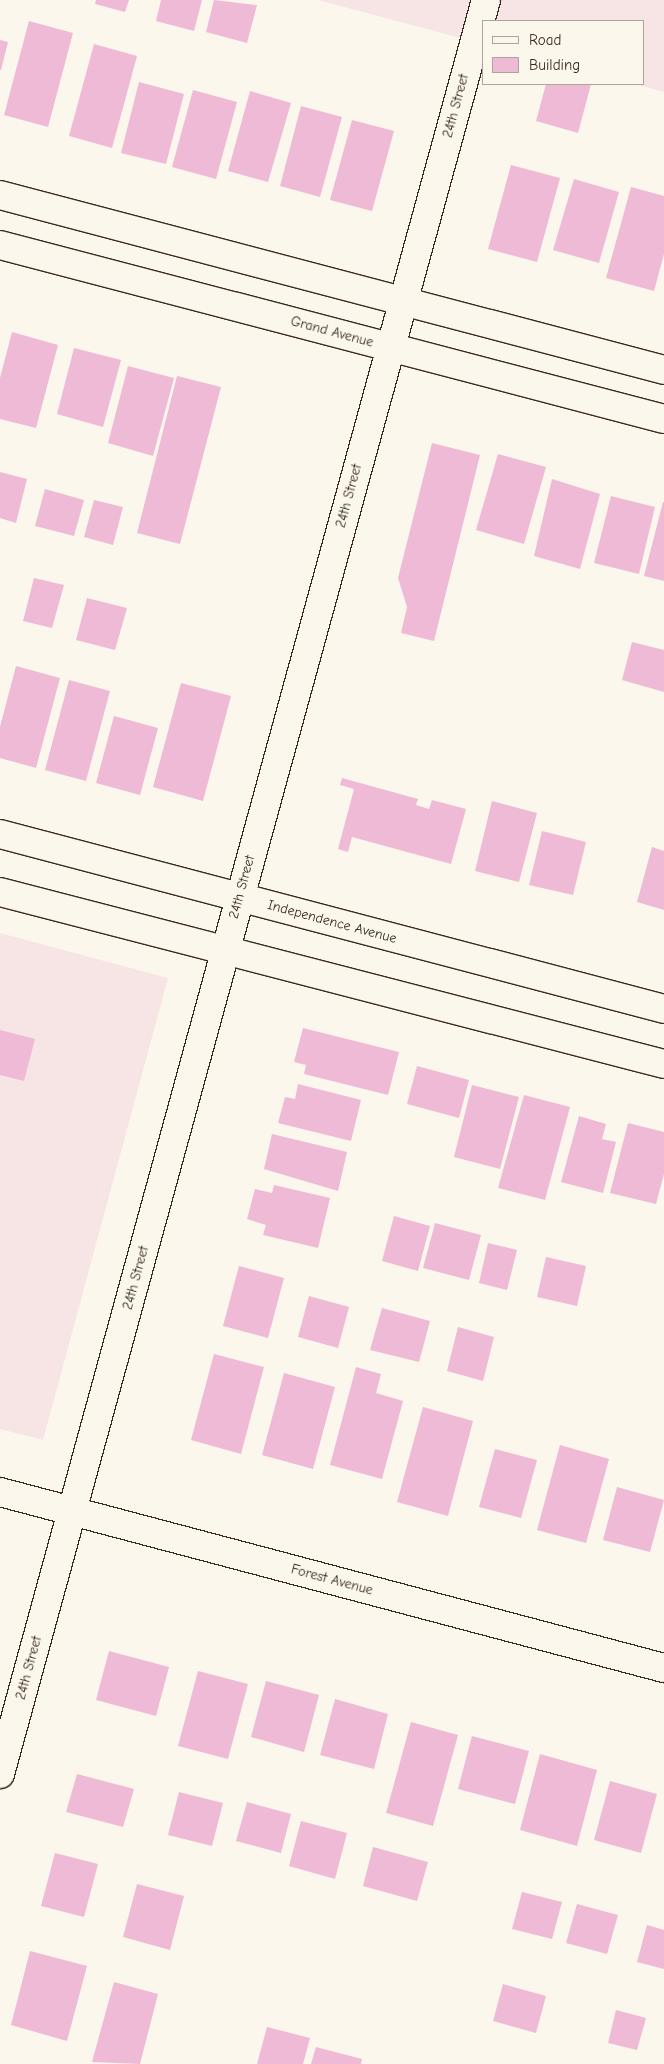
<!DOCTYPE html>
<html>
<head>
<meta charset="utf-8">
<style>
	body { margin:0 }
	#map { position:relative; width:664px; height:2064px; overflow:hidden; background:#fbf7ec; font-family:"Comic Neue",sans-serif }
	div>[style] { position:absolute }
	[style*='--x'] { left:calc(var(--x)*1px); top:calc(var(--y)*1px); width:calc(var(--w)*1px); rotate:calc(var(--a)*1deg) }
	.built>* { inset:0; background:#f7e5e5 }
	.building>* { inset:0; background:#eebad6 }
	.roads { filter:drop-shadow(1px 0 #3b2a1e) drop-shadow(-1px 0 #3b2a1e) drop-shadow(0 1px #3b2a1e) drop-shadow(0 -1px #3b2a1e) }
	.minor>* { height:28px; margin:-14px; padding:0 14px; transform-origin:14px; border-radius:14px; background:#fbf7ec }
	span { translate:-50% -50%; white-space:nowrap; text-align:center; line-height:1.15; -webkit-text-stroke:5px #fbf7ec; paint-order:stroke }
	.street-label { font-size:14px; color:#3b2a1e }
	.legend { position:absolute; left:482px; top:20px; width:162px; height:65px; box-sizing:border-box; background:#fbf7ec; border:1px solid #aea59a; margin:0; padding:6px 9px; list-style:none; font-size:15px; color:#3b2a1e }
	.legend li { display:flex; align-items:center; gap:10px; height:25px }
	.legend b { width:25px; border:1px solid #aea59a }
</style>
</head>
<body>
<div id="map">
	<div class="built">
		<div style="clip-path:polygon(318px 0,664px 0,664px 92px,635px 84px,643px 84px,643px 21px,483px 21px,483px 44px)"></div>
		<div style="clip-path:polygon(0 933px,168px 978px,43px 1440px,0 1429px)"></div>
	</div>
	<div class="building">
		<div style="clip-path:polygon(96px 0,129px 0,125px 12px,95px 4px)"></div>
		<div style="clip-path:polygon(161px 0,202px 0,194px 31px,156px 21px)"></div>
		<div style="clip-path:polygon(214px 0,257px 5px,247px 43px,206px 32px)"></div>
		<div style="clip-path:polygon(29px 21px,73px 33px,48px 127px,4px 115px)"></div>
		<div style="clip-path:polygon(0 40px,8px 42px,1px 70px,0 70px)"></div>
		<div style="clip-path:polygon(94px 44px,137px 56px,112px 148px,69px 136px)"></div>
		<div style="clip-path:polygon(139px 82px,184px 94px,166px 164px,121px 153px)"></div>
		<div style="clip-path:polygon(546px 84px,591px 84px,578px 133px,536px 121px)"></div>
		<div style="clip-path:polygon(193px 90px,237px 102px,216px 179px,172px 167px)"></div>
		<div style="clip-path:polygon(250px 91px,291px 103px,268px 182px,228px 171px)"></div>
		<div style="clip-path:polygon(301px 106px,342px 117px,320px 197px,280px 186px)"></div>
		<div style="clip-path:polygon(352px 120px,394px 131px,372px 211px,330px 200px)"></div>
		<div style="clip-path:polygon(511px 165px,560px 178px,537px 262px,488px 249px)"></div>
		<div style="clip-path:polygon(574px 179px,619px 192px,599px 263px,553px 250px)"></div>
		<div style="clip-path:polygon(631px 187px,664px 196px,664px 254px,654px 291px,606px 278px)"></div>
		<div style="clip-path:polygon(12px 332px,58px 345px,36px 428px,0 419px,0 378px)"></div>
		<div style="clip-path:polygon(74px 348px,121px 360px,103px 427px,57px 414px)"></div>
		<div style="clip-path:polygon(128px 366px,174px 378px,153px 456px,108px 443px)"></div>
		<div style="clip-path:polygon(177px 376px,221px 387px,180px 544px,137px 533px)"></div>
		<div style="clip-path:polygon(432px 443px,480px 455px,434px 641px,401px 633px,407px 607px,398px 578px)"></div>
		<div style="clip-path:polygon(498px 454px,546px 467px,524px 544px,476px 530px)"></div>
		<div style="clip-path:polygon(0 472px,27px 479px,16px 523px,0 518px)"></div>
		<div style="clip-path:polygon(552px 479px,600px 494px,580px 569px,534px 556px)"></div>
		<div style="clip-path:polygon(45px 489px,84px 500px,74px 536px,35px 526px)"></div>
		<div style="clip-path:polygon(611px 496px,655px 507px,639px 574px,594px 563px)"></div>
		<div style="clip-path:polygon(94px 500px,123px 507px,113px 545px,84px 537px)"></div>
		<div style="clip-path:polygon(663px 502px,664px 502px,664px 581px,644px 576px)"></div>
		<div style="clip-path:polygon(34px 578px,64px 585px,52px 628px,23px 621px)"></div>
		<div style="clip-path:polygon(87px 598px,127px 608px,115px 650px,76px 640px)"></div>
		<div style="clip-path:polygon(632px 642px,664px 650px,664px 692px,622px 680px)"></div>
		<div style="clip-path:polygon(16px 666px,60px 678px,36px 768px,0 758px,0 727px)"></div>
		<div style="clip-path:polygon(69px 680px,110px 691px,86px 781px,45px 770px)"></div>
		<div style="clip-path:polygon(181px 683px,231px 696px,203px 801px,153px 787px)"></div>
		<div style="clip-path:polygon(114px 716px,158px 728px,140px 795px,96px 783px)"></div>
		<div style="clip-path:polygon(342px 778px,418px 799px,416px 805px,429px 809px,432px 800px,466px 809px,451px 864px,352px 837px,348px 852px,338px 849px,354px 789px,340px 785px)"></div>
		<div style="clip-path:polygon(492px 801px,537px 813px,519px 882px,475px 871px)"></div>
		<div style="clip-path:polygon(542px 831px,586px 842px,573px 895px,529px 885px)"></div>
		<div style="clip-path:polygon(652px 847px,664px 851px,664px 910px,637px 902px)"></div>
		<div style="clip-path:polygon(303px 1028px,399px 1052px,388px 1095px,304px 1074px,306px 1065px,294px 1062px)"></div>
		<div style="clip-path:polygon(0 1030px,35px 1039px,24px 1081px,0 1075px)"></div>
		<div style="clip-path:polygon(417px 1066px,469px 1080px,459px 1118px,407px 1104px)"></div>
		<div style="clip-path:polygon(298px 1084px,361px 1100px,351px 1141px,278px 1123px,285px 1097px,295px 1099px)"></div>
		<div style="clip-path:polygon(472px 1085px,519px 1097px,500px 1169px,454px 1157px)"></div>
		<div style="clip-path:polygon(524px 1095px,570px 1107px,545px 1200px,498px 1188px)"></div>
		<div style="clip-path:polygon(579px 1116px,606px 1124px,602px 1139px,616px 1142px,603px 1193px,561px 1182px)"></div>
		<div style="clip-path:polygon(628px 1123px,664px 1132px,664px 1174px,656px 1204px,610px 1193px)"></div>
		<div style="clip-path:polygon(272px 1134px,347px 1152px,338px 1191px,264px 1169px)"></div>
		<div style="clip-path:polygon(274px 1185px,330px 1198px,318px 1248px,263px 1235px,266px 1225px,247px 1219px,255px 1189px,272px 1193px)"></div>
		<div style="clip-path:polygon(394px 1216px,430px 1226px,418px 1271px,382px 1261px)"></div>
		<div style="clip-path:polygon(435px 1223px,481px 1235px,469px 1280px,423px 1268px)"></div>
		<div style="clip-path:polygon(488px 1243px,517px 1250px,507px 1290px,479px 1283px)"></div>
		<div style="clip-path:polygon(546px 1257px,586px 1266px,577px 1306px,537px 1297px)"></div>
		<div style="clip-path:polygon(239px 1266px,284px 1278px,268px 1338px,223px 1326px)"></div>
		<div style="clip-path:polygon(309px 1296px,349px 1307px,338px 1348px,298px 1337px)"></div>
		<div style="clip-path:polygon(382px 1308px,430px 1321px,419px 1362px,370px 1350px)"></div>
		<div style="clip-path:polygon(458px 1327px,494px 1337px,483px 1381px,447px 1371px)"></div>
		<div style="clip-path:polygon(214px 1354px,264px 1367px,241px 1454px,191px 1440px)"></div>
		<div style="clip-path:polygon(356px 1367px,381px 1374px,376px 1393px,403px 1401px,382px 1479px,330px 1465px)"></div>
		<div style="clip-path:polygon(284px 1373px,335px 1387px,313px 1469px,262px 1455px)"></div>
		<div style="clip-path:polygon(423px 1407px,473px 1421px,448px 1516px,397px 1502px)"></div>
		<div style="clip-path:polygon(560px 1445px,609px 1459px,586px 1543px,537px 1530px)"></div>
		<div style="clip-path:polygon(495px 1449px,537px 1460px,521px 1518px,479px 1507px)"></div>
		<div style="clip-path:polygon(617px 1487px,664px 1500px,650px 1552px,603px 1540px)"></div>
		<div style="clip-path:polygon(109px 1651px,169px 1667px,156px 1716px,96px 1700px)"></div>
		<div style="clip-path:polygon(198px 1671px,248px 1684px,228px 1759px,178px 1746px)"></div>
		<div style="clip-path:polygon(266px 1681px,319px 1695px,304px 1752px,251px 1737px)"></div>
		<div style="clip-path:polygon(335px 1699px,388px 1714px,374px 1769px,320px 1755px)"></div>
		<div style="clip-path:polygon(411px 1722px,458px 1735px,433px 1826px,386px 1813px)"></div>
		<div style="clip-path:polygon(472px 1736px,529px 1751px,515px 1804px,458px 1789px)"></div>
		<div style="clip-path:polygon(540px 1754px,597px 1770px,577px 1846px,520px 1830px)"></div>
		<div style="clip-path:polygon(77px 1774px,134px 1789px,123px 1827px,66px 1812px)"></div>
		<div style="clip-path:polygon(610px 1781px,657px 1794px,641px 1853px,594px 1840px)"></div>
		<div style="clip-path:polygon(179px 1792px,223px 1803px,212px 1846px,168px 1835px)"></div>
		<div style="clip-path:polygon(247px 1802px,291px 1814px,281px 1853px,236px 1841px)"></div>
		<div style="clip-path:polygon(301px 1821px,347px 1833px,335px 1879px,289px 1866px)"></div>
		<div style="clip-path:polygon(373px 1847px,428px 1862px,417px 1901px,363px 1886px)"></div>
		<div style="clip-path:polygon(55px 1853px,98px 1864px,84px 1917px,41px 1906px)"></div>
		<div style="clip-path:polygon(137px 1884px,184px 1896px,170px 1950px,123px 1937px)"></div>
		<div style="clip-path:polygon(522px 1892px,562px 1902px,552px 1939px,512px 1929px)"></div>
		<div style="clip-path:polygon(577px 1904px,618px 1915px,607px 1954px,566px 1943px)"></div>
		<div style="clip-path:polygon(647px 1925px,664px 1930px,664px 1969px,637px 1962px)"></div>
		<div style="clip-path:polygon(30px 1951px,87px 1966px,67px 2041px,11px 2025px)"></div>
		<div style="clip-path:polygon(114px 1982px,158px 1994px,140px 2064px,92px 2062px)"></div>
		<div style="clip-path:polygon(503px 1984px,546px 1996px,536px 2033px,493px 2021px)"></div>
		<div style="clip-path:polygon(616px 2010px,646px 2018px,637px 2050px,608px 2043px)"></div>
		<div style="clip-path:polygon(267px 2027px,310px 2038px,303px 2064px,257px 2064px)"></div>
		<div style="clip-path:polygon(316px 2047px,362px 2059px,361px 2064px,311px 2064px)"></div>
	</div>
	<div class="roads">
		<div class="minor">
			<div style="--x:0;--y:195;--w:687;--a:14.76"></div>
			<div style="--x:0;--y:245;--w:686;--a:14.68"></div>
			<div style="--x:0;--y:834;--w:687;--a:14.76"></div>
			<div style="--x:0;--y:892;--w:686;--a:14.52"></div>
			<div style="--x:0;--y:1492;--w:687;--a:14.85"></div>
			<div style="--x:0;--y:1774;--w:1839;--a:-74.68"></div>
		</div>
	</div>
	<div class="street-label">
		<span style="left:456px;top:106px;rotate:-75deg">24th Street</span>
		<span style="left:332px;top:332px;rotate:15deg">Grand Avenue</span>
		<span style="left:349px;top:496px;rotate:-75deg">24th Street</span>
		<span style="left:242px;top:887px;rotate:-75deg">24th Street</span>
		<span style="left:332px;top:922px;rotate:15deg">Independence Avenue</span>
		<span style="left:136px;top:1278px;rotate:-75deg">24th Street</span>
		<span style="left:332px;top:1580px;rotate:15deg">Forest Avenue</span>
		<span style="left:29px;top:1668px;rotate:-75deg">24th Street</span>
	</div>
	<ul class="legend">
	<li><b style="height:6px;background:#fbf7ec"></b>Road</li>
	<li><b style="height:14px;background:#eebad6"></b>Building</li>
	</ul>
</div>
</body>
</html>
